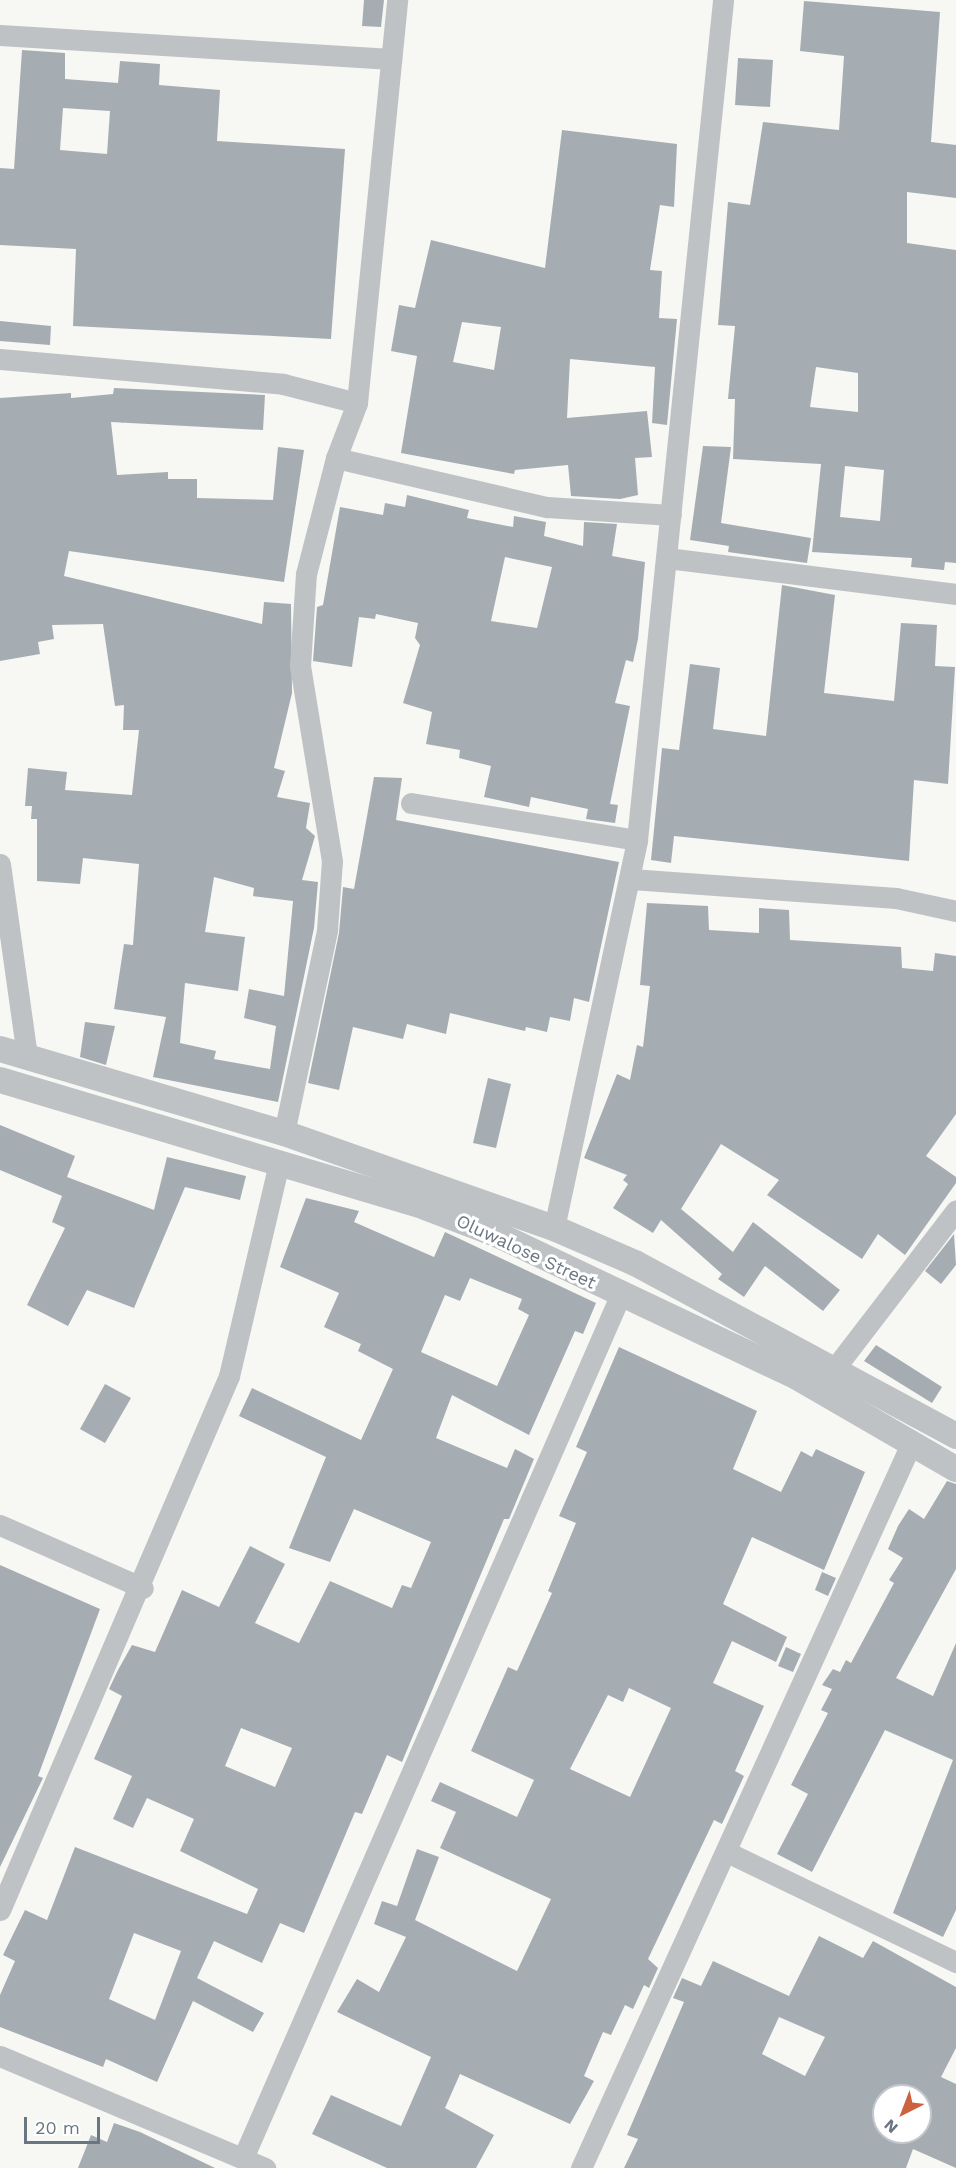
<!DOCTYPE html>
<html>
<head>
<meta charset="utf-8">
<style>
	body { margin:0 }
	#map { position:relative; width:956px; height:2168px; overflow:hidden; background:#f7f7f4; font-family:"Work Sans",sans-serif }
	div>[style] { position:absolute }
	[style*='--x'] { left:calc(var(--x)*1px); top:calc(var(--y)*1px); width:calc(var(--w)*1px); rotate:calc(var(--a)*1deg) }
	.building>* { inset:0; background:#a6adb2 }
	.minor>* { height:21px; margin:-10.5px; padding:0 10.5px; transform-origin:10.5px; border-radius:10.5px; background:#bfc2c5 }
	.tertiary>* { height:26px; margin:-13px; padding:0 13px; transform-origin:13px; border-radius:13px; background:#bfc2c5 }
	span { translate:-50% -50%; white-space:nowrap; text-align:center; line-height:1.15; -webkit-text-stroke:6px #fff; paint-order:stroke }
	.street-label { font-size:18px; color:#6a7681 }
	.north { position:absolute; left:872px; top:2084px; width:60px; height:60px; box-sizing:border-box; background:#fff; border:2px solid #c3c8cd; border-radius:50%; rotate:222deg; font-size:16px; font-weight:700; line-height:24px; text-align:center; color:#6a7681 }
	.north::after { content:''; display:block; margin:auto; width:21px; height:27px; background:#cc633f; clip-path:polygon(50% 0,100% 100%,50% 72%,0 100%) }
	.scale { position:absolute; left:24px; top:2117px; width:76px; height:27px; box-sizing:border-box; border:3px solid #6a7681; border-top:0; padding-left:8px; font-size:18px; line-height:21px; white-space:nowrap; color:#6a7681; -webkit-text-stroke:4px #fff; paint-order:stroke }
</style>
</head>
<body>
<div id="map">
	<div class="building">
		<div style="clip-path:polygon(364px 0,384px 0,381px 27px,362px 26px)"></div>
		<div style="clip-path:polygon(evenodd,804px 1px,940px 12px,931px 142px,956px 145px,956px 198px,907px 192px,907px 243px,956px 250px,956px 563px,945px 562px,944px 570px,911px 567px,912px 558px,812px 552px,821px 464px,733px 459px,735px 399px,728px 399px,735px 326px,718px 325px,728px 202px,750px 205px,763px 122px,839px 130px,844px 56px,800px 51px,804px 1px,816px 367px,858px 373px,858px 412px,810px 407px,816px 367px,804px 1px,845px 466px,884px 470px,880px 521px,840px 517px,845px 466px)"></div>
		<div style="clip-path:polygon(evenodd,22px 50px,65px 53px,65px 79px,118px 83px,120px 61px,160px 64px,159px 85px,220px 90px,217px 141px,345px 149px,331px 339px,73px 326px,76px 249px,0 245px,0 168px,14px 169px,22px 50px,63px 108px,110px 111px,107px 154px,60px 150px,63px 108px)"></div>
		<div style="clip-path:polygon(738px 58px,773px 60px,770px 107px,735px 105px)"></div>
		<div style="clip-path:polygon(evenodd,562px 130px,677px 144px,674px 207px,660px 205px,650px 270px,662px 271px,659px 318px,677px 319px,667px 425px,652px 423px,655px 367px,570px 359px,567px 418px,647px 411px,652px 457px,635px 458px,638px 495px,620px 499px,571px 496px,568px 465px,515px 470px,514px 474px,401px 453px,417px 356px,391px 351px,399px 305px,415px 308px,431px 240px,545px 268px,562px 130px,462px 322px,501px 327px,494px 370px,453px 362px,462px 322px)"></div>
		<div style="clip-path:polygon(0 321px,51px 326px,50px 345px,0 341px)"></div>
		<div style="clip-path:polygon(evenodd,114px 388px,265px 395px,263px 430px,111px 422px,117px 475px,168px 472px,168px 479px,197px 479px,197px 498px,273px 500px,278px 447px,304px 450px,284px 582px,69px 551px,64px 576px,262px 624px,264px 602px,291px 604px,292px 693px,274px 768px,285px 771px,277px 797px,310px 803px,306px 828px,315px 836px,302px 880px,318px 882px,314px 928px,278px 1102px,153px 1077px,166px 1017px,114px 1009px,124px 944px,133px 945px,139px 864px,83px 858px,80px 884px,37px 881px,37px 819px,31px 819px,32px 806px,25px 806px,28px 768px,67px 772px,65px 790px,132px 795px,139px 730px,123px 730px,124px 705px,115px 706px,103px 624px,52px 625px,54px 639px,38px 642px,40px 654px,0 661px,0 398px,71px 393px,71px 398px,113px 394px,114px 388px,214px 877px,254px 888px,253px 896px,293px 901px,284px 996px,249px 989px,244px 1018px,276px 1026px,270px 1069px,214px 1059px,216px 1051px,180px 1043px,185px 983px,238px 991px,245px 937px,205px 932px,214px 877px)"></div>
		<div style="clip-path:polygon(703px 446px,731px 447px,721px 523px,811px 538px,807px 563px,728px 552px,729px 546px,690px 540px)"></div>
		<div style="clip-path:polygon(evenodd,407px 495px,469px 510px,467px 518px,513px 527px,514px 516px,546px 522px,544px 536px,583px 546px,584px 522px,617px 524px,612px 556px,645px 562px,638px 639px,633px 662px,626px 660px,615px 703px,630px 706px,610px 804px,618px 805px,615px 823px,586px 819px,588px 809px,531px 797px,529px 807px,484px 797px,491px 766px,459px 758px,460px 750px,426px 744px,432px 712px,403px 703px,420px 645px,415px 638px,418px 623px,376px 614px,375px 619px,359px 617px,352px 667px,313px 661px,317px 607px,323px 605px,340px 507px,383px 515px,385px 503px,405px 507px,407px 495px,505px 557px,552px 567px,537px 628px,491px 621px,505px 557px)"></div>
		<div style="clip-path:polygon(782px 585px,835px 595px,824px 693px,894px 701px,901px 623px,937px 625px,935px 666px,955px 667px,948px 784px,914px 780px,909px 861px,674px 836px,671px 863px,651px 860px,662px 748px,679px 750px,690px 664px,720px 668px,713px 729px,766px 736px)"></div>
		<div style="clip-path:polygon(374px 777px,402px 778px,396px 820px,619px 862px,589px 1002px,574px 998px,570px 1021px,550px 1017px,547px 1032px,526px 1027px,525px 1031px,450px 1013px,446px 1034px,407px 1024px,403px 1039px,353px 1027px,339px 1090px,308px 1083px,339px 933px,343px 887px,354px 889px)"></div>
		<div style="clip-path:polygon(647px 903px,708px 906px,709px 930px,759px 933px,759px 908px,789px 910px,790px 940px,901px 947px,902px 968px,933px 971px,935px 953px,956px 956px,956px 1114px,926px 1156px,956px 1177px,956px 1183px,905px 1255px,878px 1234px,862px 1259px,767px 1195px,779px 1180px,721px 1144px,681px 1209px,733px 1252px,753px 1222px,840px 1290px,823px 1311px,765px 1266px,744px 1297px,718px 1279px,722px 1274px,661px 1220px,653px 1233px,613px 1208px,628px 1184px,623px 1180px,627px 1175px,584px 1158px,617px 1074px,630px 1080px,637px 1045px,643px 1047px,650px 986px,640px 985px)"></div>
		<div style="clip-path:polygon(85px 1022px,115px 1026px,106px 1065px,80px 1057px)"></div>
		<div style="clip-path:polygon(488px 1078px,511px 1084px,496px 1148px,473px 1143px)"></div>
		<div style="clip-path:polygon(0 1125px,75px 1156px,67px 1177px,154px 1210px,167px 1157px,246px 1176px,240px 1200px,185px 1187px,134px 1308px,87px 1290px,68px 1326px,27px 1305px,65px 1228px,52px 1222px,62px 1196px,0 1170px)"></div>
		<div style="clip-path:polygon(evenodd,306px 1198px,359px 1211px,354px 1222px,434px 1257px,445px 1232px,596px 1303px,583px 1334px,575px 1331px,529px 1435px,452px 1395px,436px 1438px,507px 1468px,515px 1449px,534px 1459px,509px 1519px,504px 1519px,402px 1762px,387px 1755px,362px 1814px,355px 1812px,304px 1933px,280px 1923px,262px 1963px,214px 1941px,197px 1978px,264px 2013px,253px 2032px,193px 2001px,157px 2082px,106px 2059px,103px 2067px,0 2027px,0 1995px,15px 1961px,3px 1955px,25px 1910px,47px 1920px,75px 1847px,247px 1914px,258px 1889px,180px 1851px,194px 1819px,147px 1798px,133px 1828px,113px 1819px,132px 1776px,94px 1759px,122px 1696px,109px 1689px,118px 1670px,132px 1645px,155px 1652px,182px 1590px,219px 1607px,250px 1546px,285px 1564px,255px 1623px,299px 1643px,330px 1581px,392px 1608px,402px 1585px,411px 1588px,431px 1542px,354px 1509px,330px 1562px,289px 1548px,326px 1457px,239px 1416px,252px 1388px,361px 1440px,393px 1369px,358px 1351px,361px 1344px,324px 1327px,339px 1293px,280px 1267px,306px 1198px,470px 1278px,522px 1299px,518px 1309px,529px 1315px,497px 1386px,421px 1352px,445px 1295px,460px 1301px,470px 1278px,306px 1198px,241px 1728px,292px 1748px,275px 1787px,225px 1766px,241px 1728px,306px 1198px,134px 1933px,181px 1951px,155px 2020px,109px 1999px,134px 1933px)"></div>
		<div style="clip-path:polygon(954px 1234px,956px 1265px,941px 1284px,925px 1271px)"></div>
		<div style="clip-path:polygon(876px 1345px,942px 1387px,932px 1403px,864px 1361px)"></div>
		<div style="clip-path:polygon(evenodd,619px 1347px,757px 1411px,733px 1469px,781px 1492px,801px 1451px,812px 1457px,816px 1449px,865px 1472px,824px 1570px,752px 1537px,723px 1604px,787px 1637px,776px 1662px,732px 1641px,713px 1683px,764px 1706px,735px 1771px,744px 1776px,722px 1824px,714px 1820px,648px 1959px,658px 1968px,649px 1988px,644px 1985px,633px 2009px,625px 2005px,611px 2035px,603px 2032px,584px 2076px,594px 2081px,570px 2124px,460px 2074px,445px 2108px,494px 2135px,476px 2168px,387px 2168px,312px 2134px,331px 2095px,401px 2126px,431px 2057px,337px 2012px,357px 1979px,379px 1992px,406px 1937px,374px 1924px,382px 1901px,397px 1906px,417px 1849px,439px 1857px,415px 1920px,517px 1971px,551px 1899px,440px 1848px,456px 1812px,431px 1801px,440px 1782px,517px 1817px,534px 1780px,471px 1751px,508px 1667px,517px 1671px,552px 1593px,548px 1591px,576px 1523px,559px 1516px,587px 1452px,576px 1447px,619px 1347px,629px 1688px,671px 1708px,630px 1797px,570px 1769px,608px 1695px,623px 1702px,629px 1688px)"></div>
		<div style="clip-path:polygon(105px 1384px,131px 1398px,105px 1443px,80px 1429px)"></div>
		<div style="clip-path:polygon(947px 1481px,956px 1484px,956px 1569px,896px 1678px,933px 1696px,956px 1643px,956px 1910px,943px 1937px,893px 1913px,953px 1760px,885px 1730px,812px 1872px,777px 1854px,808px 1794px,791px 1785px,828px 1713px,821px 1710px,832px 1689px,822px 1685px,833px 1669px,840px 1672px,846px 1660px,851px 1663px,894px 1583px,889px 1580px,903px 1558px,888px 1549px,898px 1526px,909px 1509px,924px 1519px)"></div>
		<div style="clip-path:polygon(0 1565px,100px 1609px,38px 1776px,43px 1778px,0 1867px)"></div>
		<div style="clip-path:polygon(822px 1572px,836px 1578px,828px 1596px,815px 1590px)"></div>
		<div style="clip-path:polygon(786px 1647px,801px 1654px,793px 1672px,778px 1666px)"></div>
		<div style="clip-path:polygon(evenodd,819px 1936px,863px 1958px,873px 1941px,956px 1987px,956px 2048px,941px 2077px,956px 2084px,956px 2168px,913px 2149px,906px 2168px,624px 2168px,638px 2139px,627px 2135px,684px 2002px,673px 1998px,682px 1978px,701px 1986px,713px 1961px,789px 1996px,819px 1936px,779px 2017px,825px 2037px,805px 2076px,762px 2054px,779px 2017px,819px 1936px,884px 2096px,920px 2096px,920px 2132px,884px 2132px,884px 2096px)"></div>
		<div style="clip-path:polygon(114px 2123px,140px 2132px,215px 2168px,78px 2168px,91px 2135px,107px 2142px)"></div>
	</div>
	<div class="minor">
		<div style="--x:0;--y:35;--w:392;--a:3.5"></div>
		<div style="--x:0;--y:359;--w:284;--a:5"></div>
		<div style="--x:283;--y:384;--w:76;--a:14.4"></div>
		<div style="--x:336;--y:458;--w:217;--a:13.1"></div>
		<div style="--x:547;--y:507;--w:124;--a:3.7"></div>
		<div style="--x:667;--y:558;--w:291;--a:7.1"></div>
		<div style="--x:411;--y:803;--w:229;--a:9.3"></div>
		<div style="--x:0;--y:864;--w:195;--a:82"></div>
		<div style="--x:631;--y:879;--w:266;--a:4.1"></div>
		<div style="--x:896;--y:898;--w:61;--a:12.2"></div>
		<div style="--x:284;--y:1133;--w:208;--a:-78"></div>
		<div style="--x:327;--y:930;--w:69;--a:-85.9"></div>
		<div style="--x:332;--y:861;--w:198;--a:-99.3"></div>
		<div style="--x:300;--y:666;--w:92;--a:-86.3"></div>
		<div style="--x:306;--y:574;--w:120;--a:-75.5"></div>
		<div style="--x:336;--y:458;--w:59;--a:-69.1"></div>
		<div style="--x:357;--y:403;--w:405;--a:-84.3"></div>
		<div style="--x:554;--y:1228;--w:397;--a:-77.9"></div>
		<div style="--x:637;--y:840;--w:844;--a:-84.15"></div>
		<div style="--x:825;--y:1381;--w:215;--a:-52.5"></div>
		<div style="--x:0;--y:1525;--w:156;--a:23.8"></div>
		<div style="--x:727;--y:1852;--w:254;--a:25.7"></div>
		<div style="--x:0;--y:1910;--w:581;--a:-66.79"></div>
		<div style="--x:229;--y:1376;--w:220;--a:-76.8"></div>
		<div style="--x:0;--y:2056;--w:288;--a:22.9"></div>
		<div style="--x:243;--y:2158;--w:941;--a:-66.38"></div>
		<div style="--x:581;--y:2168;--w:796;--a:-65.5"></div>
	</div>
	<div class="tertiary">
		<div style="--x:0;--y:1049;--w:296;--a:16.5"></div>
		<div style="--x:284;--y:1133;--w:286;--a:19.4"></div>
		<div style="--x:554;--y:1228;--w:88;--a:23.4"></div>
		<div style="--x:635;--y:1263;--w:365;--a:28.3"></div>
		<div style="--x:0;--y:1080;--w:444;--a:16.6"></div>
		<div style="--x:425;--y:1207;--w:76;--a:20.8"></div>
		<div style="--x:496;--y:1234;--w:333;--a:25.4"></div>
		<div style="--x:797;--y:1377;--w:184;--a:30.1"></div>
	</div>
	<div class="street-label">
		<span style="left:526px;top:1252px;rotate:25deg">Oluwalose Street</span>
	</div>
	<div class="north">N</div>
	<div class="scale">20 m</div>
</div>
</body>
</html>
